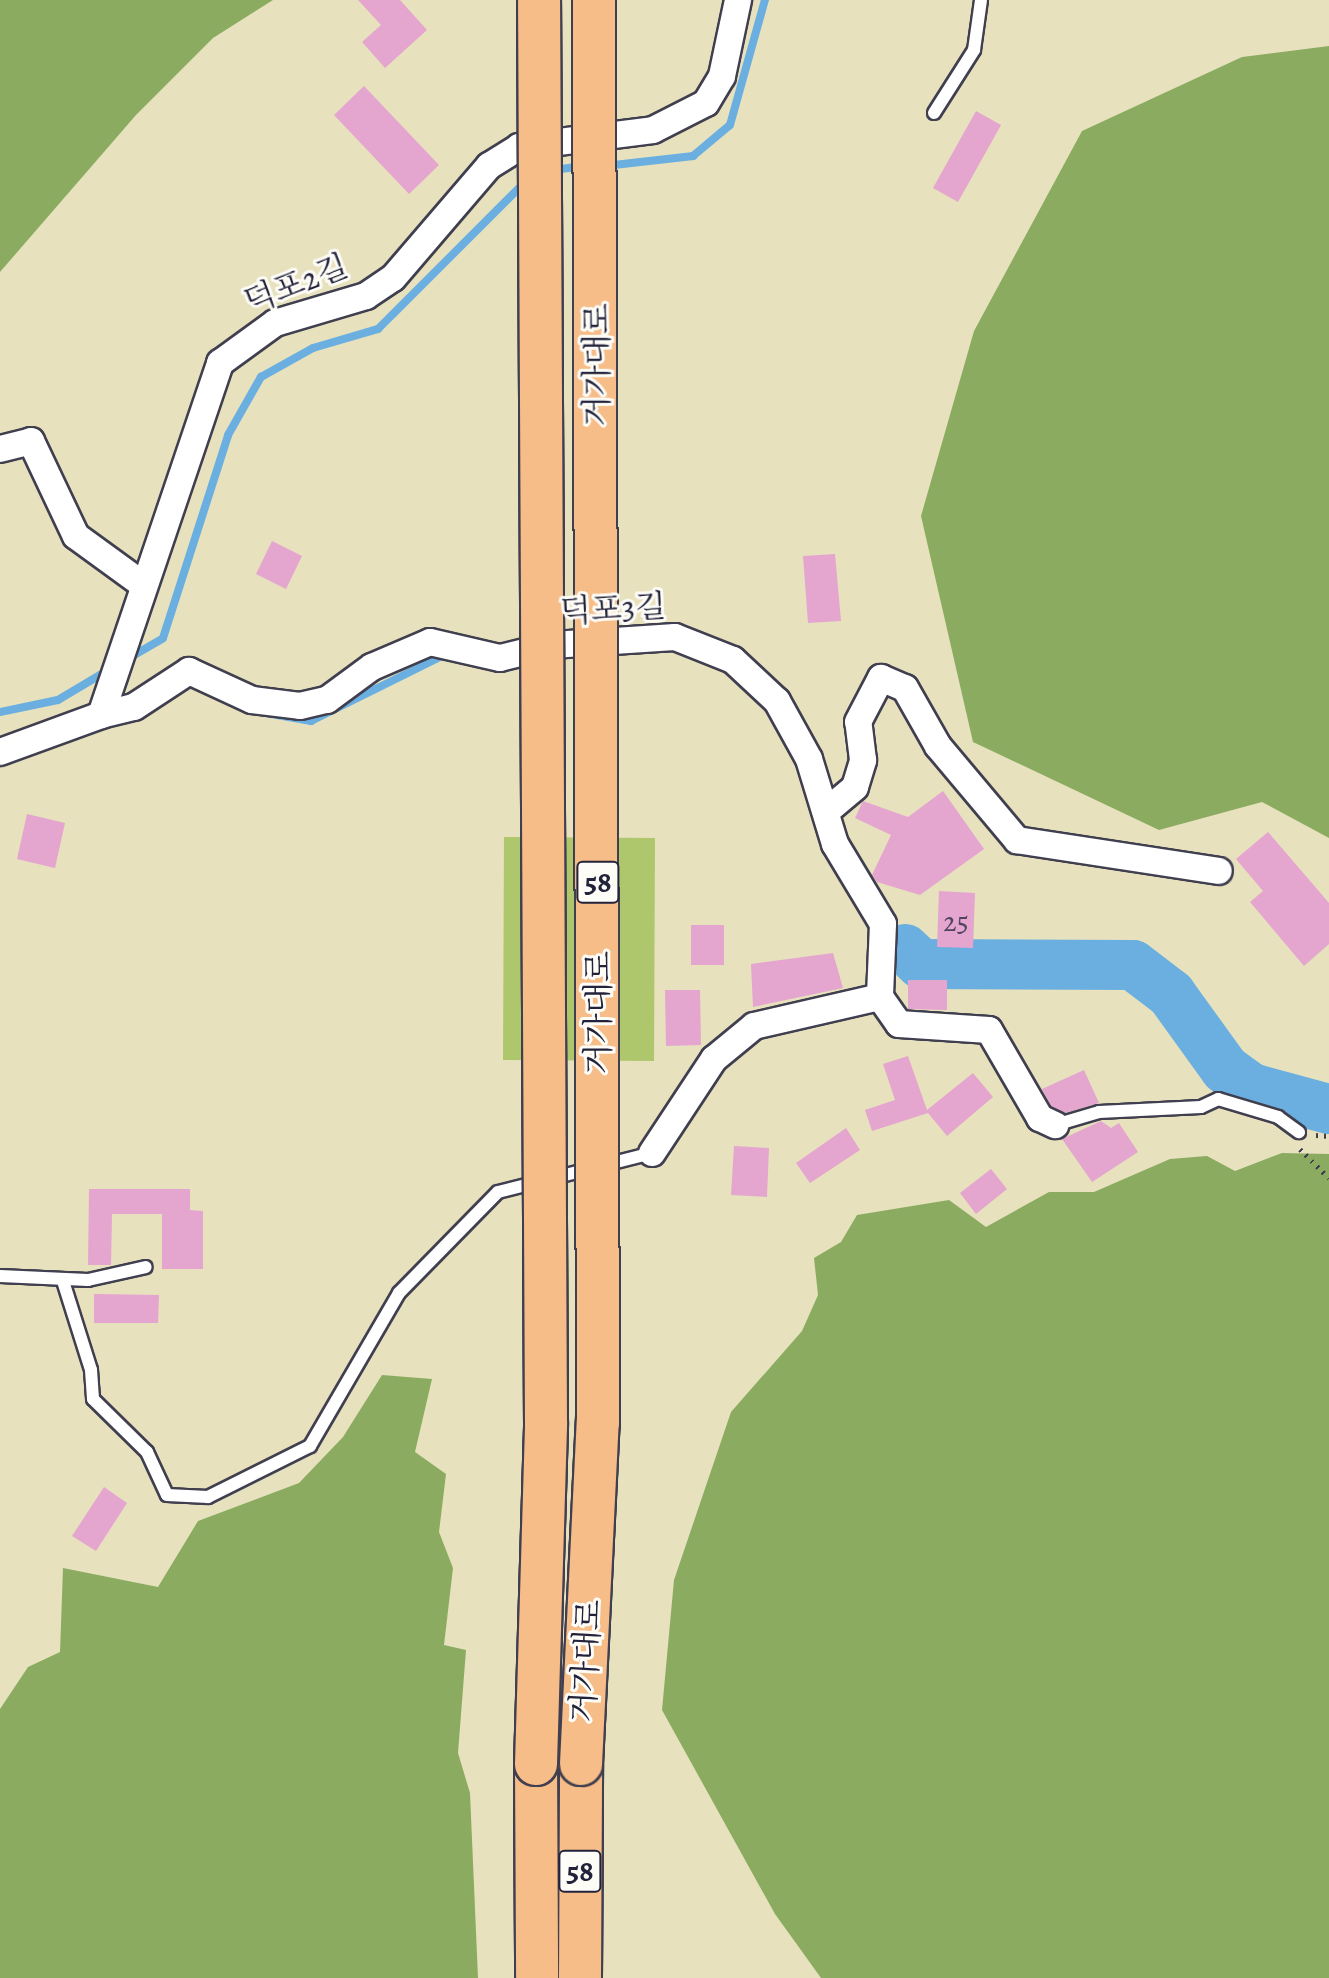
<!DOCTYPE html>
<html>
<head>
<meta charset="utf-8">
<style>
	body { margin:0 }
	#map { position:relative; width:1329px; height:1978px; overflow:hidden; background:#e7e1be; font-family:Alegreya,"Noto Serif KR",serif }
	div>[style] { position:absolute }
	[style*='--x'] { left:calc(var(--x)*1px); top:calc(var(--y)*1px); width:calc(var(--w)*1px); rotate:calc(var(--a)*1deg) }
	.green>* { inset:0; background:#afc76c }
	.forest>* { inset:0; background:#8bac60 }
	.stream>* { height:8px; margin:-4px; padding:0 4px; transform-origin:4px; border-radius:4px; background:#6aafe0 }
	.river>* { height:50px; margin:-25px; padding:0 25px; transform-origin:25px; border-radius:25px; background:#6aafe0 }
	.building>* { inset:0; background:#e4a5ce }
	.path>* { height:5px; margin-top:-2.5px; transform-origin:0; background:repeating-linear-gradient(90deg,#403f4f 0 2px,transparent 0 8px) }
	.roads { filter:drop-shadow(2px 0 #403f4f) drop-shadow(-2px 0 #403f4f) drop-shadow(0 2px #403f4f) drop-shadow(0 -2px #403f4f) }
	.service>* { height:12px; margin:-6px; padding:0 6px; transform-origin:6px; border-radius:6px; background:#fff }
	.minor>* { height:26px; margin:-13px; padding:0 13px; transform-origin:13px; border-radius:13px; background:#fff }
	.trunk>* { height:42px; margin:-21px; padding:0 21px; transform-origin:21px; border-radius:21px; background:#f7bd88 }
	.bridges { filter:drop-shadow(2px 0 #403f4f) drop-shadow(-2px 0 #403f4f) drop-shadow(0 2px #403f4f) drop-shadow(0 -2px #403f4f) }
	.trunk-bridge>* { height:42px; margin:-21px; padding:0 21px; transform-origin:21px; border-radius:21px; background:#f7bd88 }
	span { translate:-50% -50%; white-space:nowrap; text-align:center; line-height:1.15; -webkit-text-stroke:6px #fdfcf7; paint-order:stroke }
	.number-label { font-size:28px; color:#524360 }
	.number-label span { -webkit-text-stroke-width:0 }
	.shield-label span { padding:2px 6px; background:#fdfcf7; border:2px solid; border-radius:6px; -webkit-text-stroke-width:0 }
	.shield-label { font-size:30px; color:#22223b; font-weight:700 }
	.street-label { font-size:32px; color:#22223b }
</style>
</head>
<body>
<div id="map">
	<div class="green">
		<div style="clip-path:polygon(504px 837px,655px 838px,654px 1061px,503px 1060px)"></div>
	</div>
	<div class="forest">
		<div style="clip-path:polygon(0 0,273px 0,213px 38px,136px 115px,0 272px)"></div>
		<div style="clip-path:polygon(1329px 46px,1329px 838px,1262px 802px,1159px 830px,973px 742px,921px 516px,974px 331px,1082px 131px,1242px 57px)"></div>
		<div style="clip-path:polygon(1282px 1153px,1329px 1154px,1329px 1978px,821px 1978px,775px 1914px,662px 1710px,674px 1580px,731px 1412px,802px 1331px,818px 1295px,814px 1258px,841px 1242px,857px 1215px,949px 1200px,986px 1227px,1049px 1192px,1094px 1192px,1170px 1159px,1207px 1156px,1235px 1171px)"></div>
		<div style="clip-path:polygon(382px 1375px,432px 1379px,415px 1452px,446px 1474px,439px 1532px,453px 1568px,444px 1645px,466px 1650px,458px 1753px,470px 1793px,478px 1978px,0 1978px,0 1709px,28px 1667px,60px 1652px,63px 1568px,158px 1587px,198px 1521px,299px 1483px,343px 1437px)"></div>
	</div>
	<div class="stream">
		<div style="--x:605;--y:166;--w:89;--a:-6.5"></div>
		<div style="--x:693;--y:156;--w:48;--a:-40"></div>
		<div style="--x:730;--y:125;--w:130;--a:-74.4"></div>
		<div style="--x:554;--y:170;--w:29;--a:-8"></div>
		<div style="--x:129;--y:658;--w:39;--a:-30"></div>
		<div style="--x:163;--y:638;--w:213;--a:-72.2"></div>
		<div style="--x:228;--y:435;--w:67;--a:-60.4"></div>
		<div style="--x:261;--y:377;--w:60;--a:-29.1"></div>
		<div style="--x:313;--y:348;--w:68;--a:-16.3"></div>
		<div style="--x:378;--y:329;--w:209;--a:-45"></div>
		<div style="--x:254;--y:711;--w:58;--a:10"></div>
		<div style="--x:311;--y:721;--w:144;--a:-26.4"></div>
		<div style="--x:0;--y:712;--w:59;--a:-11.7"></div>
		<div style="--x:58;--y:700;--w:61;--a:-30.8"></div>
	</div>
	<div class="river">
		<div style="--x:905;--y:949;--w:22;--a:43"></div>
		<div style="--x:921;--y:964;--w:212;--a:0.3"></div>
		<div style="--x:1133;--y:965;--w:48;--a:37.3"></div>
		<div style="--x:1171;--y:994;--w:92;--a:54.2"></div>
		<div style="--x:1225;--y:1069;--w:32;--a:36"></div>
		<div style="--x:1251;--y:1088;--w:81;--a:15.1"></div>
	</div>
	<div class="building">
		<div style="clip-path:polygon(358px 0,400px 0,427px 30px,385px 68px,362px 42px,381px 25px)"></div>
		<div style="clip-path:polygon(364px 86px,439px 165px,409px 194px,334px 115px)"></div>
		<div style="clip-path:polygon(976px 111px,1001px 125px,958px 202px,933px 188px)"></div>
		<div style="clip-path:polygon(272px 541px,302px 556px,286px 589px,256px 574px)"></div>
		<div style="clip-path:polygon(835px 554px,841px 621px,808px 623px,803px 556px)"></div>
		<div style="clip-path:polygon(943px 791px,984px 849px,920px 895px,877px 882px,872px 875px,891px 835px,855px 818px,863px 801px,908px 817px)"></div>
		<div style="clip-path:polygon(27px 814px,65px 823px,55px 868px,17px 859px)"></div>
		<div style="clip-path:polygon(1268px 832px,1329px 903px,1329px 944px,1304px 966px,1250px 902px,1263px 891px,1236px 859px)"></div>
		<div style="clip-path:polygon(939px 891px,975px 893px,973px 948px,937px 947px)"></div>
		<div style="clip-path:polygon(691px 925px,724px 925px,724px 965px,691px 965px)"></div>
		<div style="clip-path:polygon(833px 953px,843px 988px,753px 1007px,751px 964px)"></div>
		<div style="clip-path:polygon(908px 980px,947px 980px,947px 1010px,908px 1009px)"></div>
		<div style="clip-path:polygon(665px 990px,700px 990px,701px 1045px,666px 1046px)"></div>
		<div style="clip-path:polygon(908px 1056px,927px 1110px,973px 1073px,993px 1097px,947px 1136px,928px 1113px,872px 1131px,865px 1110px,895px 1100px,883px 1064px)"></div>
		<div style="clip-path:polygon(1084px 1070px,1099px 1103px,1065px 1113px,1051px 1106px,1042px 1089px)"></div>
		<div style="clip-path:polygon(1101px 1121px,1111px 1128px,1119px 1123px,1138px 1152px,1092px 1182px,1062px 1139px)"></div>
		<div style="clip-path:polygon(846px 1128px,860px 1150px,810px 1183px,796px 1163px)"></div>
		<div style="clip-path:polygon(734px 1146px,769px 1148px,767px 1197px,731px 1195px)"></div>
		<div style="clip-path:polygon(991px 1169px,1007px 1189px,976px 1214px,960px 1193px)"></div>
		<div style="clip-path:polygon(89px 1189px,190px 1189px,190px 1210px,203px 1211px,203px 1269px,162px 1269px,162px 1214px,112px 1214px,111px 1265px,88px 1265px)"></div>
		<div style="clip-path:polygon(94px 1294px,159px 1295px,158px 1323px,94px 1323px)"></div>
		<div style="clip-path:polygon(104px 1487px,127px 1503px,96px 1551px,72px 1536px)"></div>
	</div>
	<div class="path">
		<div style="--x:1316;--y:1135;--w:13;--a:4"></div>
		<div style="--x:1300;--y:1149;--w:41;--a:45"></div>
	</div>
	<div class="roads">
		<div class="service">
			<div style="--x:934;--y:113;--w:75;--a:-57.6"></div>
			<div style="--x:974;--y:50;--w:50;--a:-82"></div>
			<div style="--x:1055;--y:1125;--w:46;--a:-16.5"></div>
			<div style="--x:1099;--y:1112;--w:102;--a:-2.8"></div>
			<div style="--x:1201;--y:1107;--w:19;--a:-25"></div>
			<div style="--x:1218;--y:1099;--w:63;--a:16.7"></div>
			<div style="--x:1278;--y:1117;--w:26;--a:36"></div>
			<div style="--x:0;--y:1276;--w:88;--a:2.6"></div>
			<div style="--x:88;--y:1280;--w:59;--a:-12.6"></div>
			<div style="--x:63;--y:1281;--w:93;--a:72.5"></div>
			<div style="--x:91;--y:1370;--w:29;--a:86"></div>
			<div style="--x:93;--y:1399;--w:76;--a:44.5"></div>
			<div style="--x:147;--y:1452;--w:47;--a:65.1"></div>
			<div style="--x:167;--y:1495;--w:41;--a:2.8"></div>
			<div style="--x:208;--y:1497;--w:114;--a:-26.6"></div>
			<div style="--x:310;--y:1446;--w:177;--a:-59.8"></div>
			<div style="--x:399;--y:1293;--w:141;--a:-45.6"></div>
			<div style="--x:498;--y:1192;--w:159;--a:-14.2"></div>
		</div>
		<div class="minor">
			<div style="--x:0;--y:449;--w:32;--a:-14"></div>
			<div style="--x:31;--y:441;--w:105;--a:64.7"></div>
			<div style="--x:76;--y:536;--w:82;--a:36"></div>
			<div style="--x:101;--y:715;--w:34;--a:-14"></div>
			<div style="--x:134;--y:707;--w:66;--a:-33.2"></div>
			<div style="--x:189;--y:671;--w:69;--a:24.7"></div>
			<div style="--x:252;--y:700;--w:48;--a:7.1"></div>
			<div style="--x:300;--y:706;--w:28;--a:-13"></div>
			<div style="--x:327;--y:700;--w:56;--a:-36.3"></div>
			<div style="--x:372;--y:667;--w:63;--a:-23.3"></div>
			<div style="--x:430;--y:642;--w:72;--a:12.9"></div>
			<div style="--x:500;--y:658;--w:55;--a:-13.8"></div>
			<div style="--x:553;--y:645;--w:122;--a:-3.8"></div>
			<div style="--x:675;--y:637;--w:62;--a:21.6"></div>
			<div style="--x:733;--y:660;--w:60;--a:43"></div>
			<div style="--x:777;--y:701;--w:66;--a:61.1"></div>
			<div style="--x:809;--y:759;--w:89;--a:73"></div>
			<div style="--x:835;--y:844;--w:93;--a:59"></div>
			<div style="--x:883;--y:924;--w:73;--a:92.4"></div>
			<div style="--x:880;--y:997;--w:33;--a:55"></div>
			<div style="--x:899;--y:1024;--w:90;--a:3.8"></div>
			<div style="--x:989;--y:1030;--w:102;--a:59.9"></div>
			<div style="--x:1040;--y:1118;--w:17;--a:25"></div>
			<div style="--x:0;--y:752;--w:108;--a:-20.1"></div>
			<div style="--x:101;--y:715;--w:372;--a:-71.3"></div>
			<div style="--x:220;--y:363;--w:68;--a:-36"></div>
			<div style="--x:275;--y:323;--w:95;--a:-16.5"></div>
			<div style="--x:366;--y:296;--w:32;--a:-34"></div>
			<div style="--x:393;--y:278;--w:148;--a:-49.4"></div>
			<div style="--x:489;--y:166;--w:36;--a:-32"></div>
			<div style="--x:519;--y:147;--w:135;--a:-7.2"></div>
			<div style="--x:653;--y:130;--w:59;--a:-27"></div>
			<div style="--x:706;--y:103;--w:31;--a:-59"></div>
			<div style="--x:722;--y:76;--w:78;--a:-78.1"></div>
			<div style="--x:828;--y:810;--w:35;--a:-40"></div>
			<div style="--x:855;--y:787;--w:28;--a:-73"></div>
			<div style="--x:863;--y:760;--w:38;--a:-97"></div>
			<div style="--x:858;--y:722;--w:50;--a:-62.4"></div>
			<div style="--x:881;--y:678;--w:26;--a:23"></div>
			<div style="--x:905;--y:688;--w:67;--a:60.4"></div>
			<div style="--x:938;--y:746;--w:123;--a:50"></div>
			<div style="--x:1017;--y:840;--w:204;--a:8.7"></div>
			<div style="--x:652;--y:1153;--w:113;--a:-56.6"></div>
			<div style="--x:714;--y:1059;--w:52;--a:-39.5"></div>
			<div style="--x:754;--y:1026;--w:129;--a:-13"></div>
		</div>
		<div class="trunk">
			<div style="--x:536;--y:1764;--w:214;--a:89.7"></div>
			<div style="--x:580;--y:1978;--w:214;--a:-89.7"></div>
		</div>
	</div>
	<div class="bridges">
		<div class="trunk-bridge">
			<div style="--x:536;--y:1764;--w:342;--a:-88.3"></div>
			<div style="--x:546;--y:1422;--w:1422;--a:-90.28"></div>
			<div style="--x:581;--y:1764;--w:342;--a:-87.2"></div>
			<div style="--x:598;--y:1422;--w:1422;--a:-90.16"></div>
		</div>
	</div>
	<div class="number-label">
		<span style="left:956px;top:922px">25</span>
	</div>
	<div class="shield-label">
		<span style="left:598px;top:882px">58</span>
		<span style="left:580px;top:1871px">58</span>
	</div>
	<div class="street-label">
		<span style="left:296px;top:284px;rotate:-21deg">덕포2길</span>
		<span style="left:597px;top:365px;rotate:-90deg">거가대로</span>
		<span style="left:613px;top:609px;rotate:-3deg">덕포3길</span>
		<span style="left:598px;top:1013px;rotate:-90deg">거가대로</span>
		<span style="left:586px;top:1661px;rotate:-87deg">거가대로</span>
	</div>
</div>
</body>
</html>
